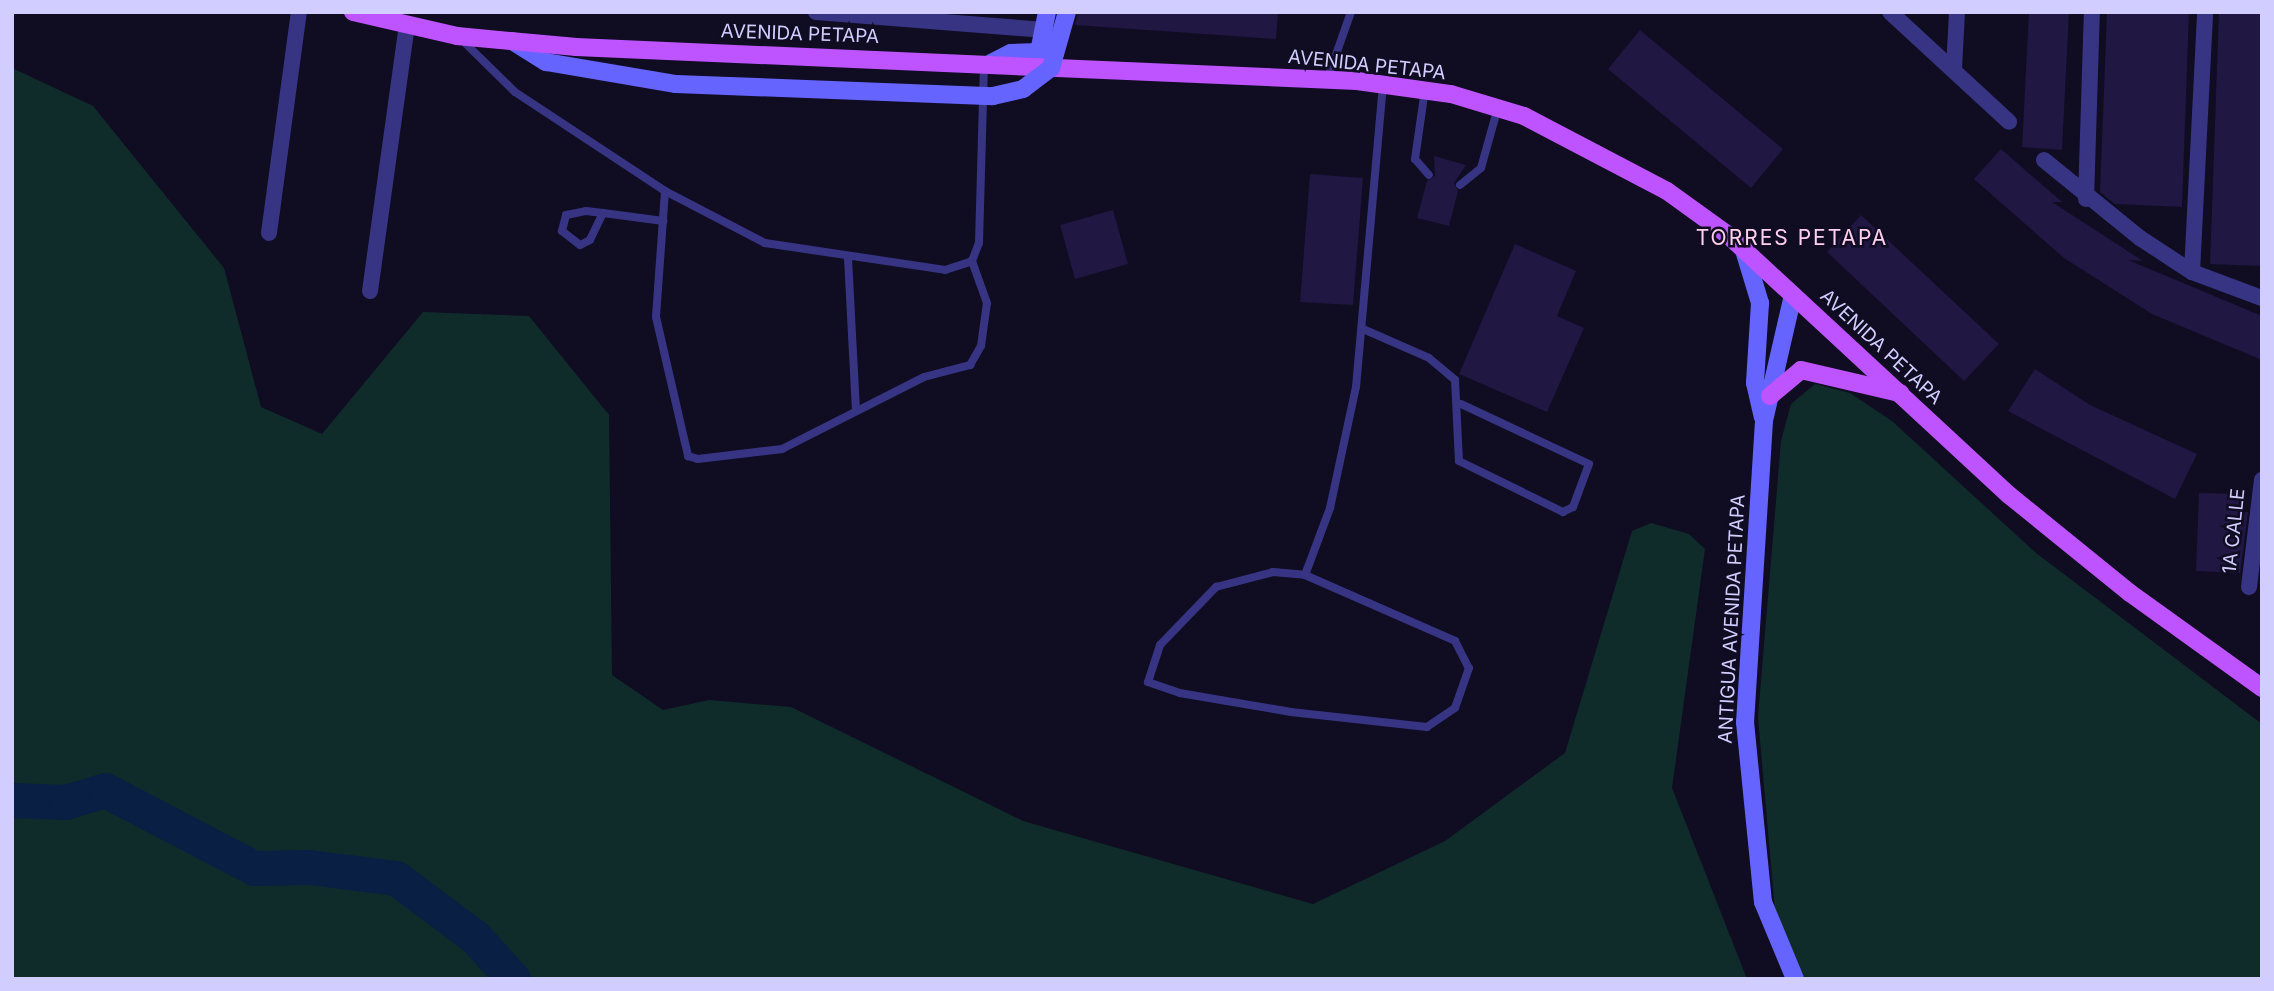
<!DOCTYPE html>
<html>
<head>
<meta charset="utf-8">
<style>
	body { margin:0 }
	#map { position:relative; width:2274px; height:991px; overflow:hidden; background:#100c22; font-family:Inter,sans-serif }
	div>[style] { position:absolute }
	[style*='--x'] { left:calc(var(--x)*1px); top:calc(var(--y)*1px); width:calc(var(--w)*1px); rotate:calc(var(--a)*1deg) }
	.green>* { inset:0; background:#0f2c2b }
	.river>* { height:35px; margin:-17.5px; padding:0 17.5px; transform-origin:17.5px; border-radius:17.5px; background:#091f44 }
	.building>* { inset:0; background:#201743 }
	.lane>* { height:8px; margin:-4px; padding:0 4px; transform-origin:4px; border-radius:4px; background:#373583 }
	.street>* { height:16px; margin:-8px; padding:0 8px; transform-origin:8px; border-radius:8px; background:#373583 }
	.secondary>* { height:18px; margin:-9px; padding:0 9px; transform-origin:9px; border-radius:9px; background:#6664ff }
	.primary>* { height:18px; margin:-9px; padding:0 9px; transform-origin:9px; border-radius:9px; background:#bd54ff }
	.secondary-bridge>* { height:18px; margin:-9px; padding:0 9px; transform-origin:9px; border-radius:9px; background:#6664ff }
	span { translate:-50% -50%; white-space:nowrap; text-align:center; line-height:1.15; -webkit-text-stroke:5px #100c22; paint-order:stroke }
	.street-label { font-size:19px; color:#d2cdff }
	.neighbourhood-label { font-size:21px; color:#ffcfee; letter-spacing:2px }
	.frame { position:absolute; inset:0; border:14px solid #d2cdff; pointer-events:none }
</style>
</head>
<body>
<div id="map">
	<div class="green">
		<div style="clip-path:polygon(12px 68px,93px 106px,224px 268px,261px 407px,322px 434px,423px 312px,529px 316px,609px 415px,612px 675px,663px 710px,709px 700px,791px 707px,1023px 821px,1313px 904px,1445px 841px,1565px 753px,1632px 531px,1651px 523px,1689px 534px,1705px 549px,1672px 788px,1747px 979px,12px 979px)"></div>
		<div style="clip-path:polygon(1815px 384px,1850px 393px,1892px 421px,2036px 553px,2262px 724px,2262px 979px,1795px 979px,1778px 946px,1758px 717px,1781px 441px,1791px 404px)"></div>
	</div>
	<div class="river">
		<div style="--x:12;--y:800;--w:53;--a:2.2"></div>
		<div style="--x:65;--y:802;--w:42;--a:-16.7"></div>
		<div style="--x:105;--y:790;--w:168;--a:27.6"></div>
		<div style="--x:254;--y:868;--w:55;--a:-1"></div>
		<div style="--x:309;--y:867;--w:88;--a:7.2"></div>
		<div style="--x:396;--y:878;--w:99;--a:36.8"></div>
		<div style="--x:475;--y:937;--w:57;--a:47.9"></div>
	</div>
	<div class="building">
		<div style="clip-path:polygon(1078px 12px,1278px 12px,1276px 39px,1075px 25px)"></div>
		<div style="clip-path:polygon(2029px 12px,2069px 12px,2062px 150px,2022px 147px)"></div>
		<div style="clip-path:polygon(2107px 12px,2189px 12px,2182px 207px,2115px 204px,2100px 192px)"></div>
		<div style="clip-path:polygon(2219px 12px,2262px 12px,2262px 266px,2210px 264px)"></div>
		<div style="clip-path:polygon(1640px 30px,1783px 149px,1751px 188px,1608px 69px)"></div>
		<div style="clip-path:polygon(2001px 149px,2062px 202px,2052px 202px,2143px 261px,2128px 260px,2262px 316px,2262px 360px,2152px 314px,2064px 258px,1974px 179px)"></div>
		<div style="clip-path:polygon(1434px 156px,1466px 165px,1454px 183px,1458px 191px,1449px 226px,1417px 218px,1427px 181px,1435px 176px)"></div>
		<div style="clip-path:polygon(1310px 174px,1363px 178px,1353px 305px,1300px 302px)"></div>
		<div style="clip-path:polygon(1113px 210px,1128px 264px,1075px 279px,1060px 225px)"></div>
		<div style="clip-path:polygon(1861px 215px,1999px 344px,1964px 381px,1827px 252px)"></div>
		<div style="clip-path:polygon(1515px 244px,1576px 271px,1557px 316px,1584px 328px,1547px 412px,1459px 374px)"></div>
		<div style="clip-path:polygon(2035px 369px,2090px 405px,2197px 454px,2175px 499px,2008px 411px)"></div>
		<div style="clip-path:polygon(2199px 493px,2240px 494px,2239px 512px,2248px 512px,2240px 573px,2196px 571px)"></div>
	</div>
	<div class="lane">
		<div style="--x:462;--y:40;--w:74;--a:44.5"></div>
		<div style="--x:515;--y:92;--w:180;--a:33.4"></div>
		<div style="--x:665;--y:191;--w:113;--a:27.5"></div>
		<div style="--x:765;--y:243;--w:182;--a:8.5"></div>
		<div style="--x:945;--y:270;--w:28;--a:-18"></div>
		<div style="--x:972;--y:261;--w:19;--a:-69"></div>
		<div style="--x:979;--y:243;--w:177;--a:-88.4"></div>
		<div style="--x:1327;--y:80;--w:72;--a:-70.6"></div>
		<div style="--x:1425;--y:89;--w:71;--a:98.1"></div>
		<div style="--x:1415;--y:159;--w:21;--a:49"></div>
		<div style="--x:1460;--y:185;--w:27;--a:-39"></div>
		<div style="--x:1481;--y:168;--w:63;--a:-74.4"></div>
		<div style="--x:665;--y:191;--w:126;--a:94.1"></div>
		<div style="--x:656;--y:317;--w:143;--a:77"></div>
		<div style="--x:688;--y:456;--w:10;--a:17"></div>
		<div style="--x:698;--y:459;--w:85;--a:-6.8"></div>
		<div style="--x:782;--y:449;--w:159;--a:-26.9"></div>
		<div style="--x:924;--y:377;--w:48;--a:-14.6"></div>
		<div style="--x:970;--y:365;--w:22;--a:-60"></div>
		<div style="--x:981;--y:346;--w:43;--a:-82.1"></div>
		<div style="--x:987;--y:303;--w:45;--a:-109.7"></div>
		<div style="--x:603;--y:213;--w:30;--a:116"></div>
		<div style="--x:590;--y:240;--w:11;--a:153"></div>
		<div style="--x:580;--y:245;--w:23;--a:-142"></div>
		<div style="--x:562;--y:231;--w:16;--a:-76"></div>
		<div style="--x:566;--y:215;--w:20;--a:-11"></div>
		<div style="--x:586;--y:211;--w:17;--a:7"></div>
		<div style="--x:603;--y:213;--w:61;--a:7.6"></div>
		<div style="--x:848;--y:258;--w:151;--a:87"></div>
		<div style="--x:1363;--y:329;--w:72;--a:23.7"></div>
		<div style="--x:1429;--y:358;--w:34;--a:40"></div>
		<div style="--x:1455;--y:380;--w:81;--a:87.2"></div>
		<div style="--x:1459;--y:461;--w:116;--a:26.1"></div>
		<div style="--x:1563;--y:512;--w:11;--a:-27"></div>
		<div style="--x:1573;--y:507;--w:46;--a:-69.6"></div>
		<div style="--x:1589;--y:464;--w:141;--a:-154.9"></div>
		<div style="--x:1273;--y:572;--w:32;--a:5"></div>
		<div style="--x:1305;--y:575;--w:164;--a:23.7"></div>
		<div style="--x:1455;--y:641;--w:30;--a:63"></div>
		<div style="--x:1469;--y:668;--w:42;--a:109.3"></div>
		<div style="--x:1455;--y:708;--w:34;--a:146"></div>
		<div style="--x:1427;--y:727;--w:137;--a:-173.7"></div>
		<div style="--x:1291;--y:712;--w:113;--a:-170.3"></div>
		<div style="--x:1180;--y:693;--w:34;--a:-161"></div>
		<div style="--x:1148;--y:682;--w:39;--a:-72"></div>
		<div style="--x:1160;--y:645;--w:81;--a:-46"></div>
		<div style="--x:1216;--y:587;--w:59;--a:-14.7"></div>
		<div style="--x:1305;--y:575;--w:72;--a:-69.5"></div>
		<div style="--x:1330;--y:508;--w:124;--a:-77.9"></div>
		<div style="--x:1356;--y:387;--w:304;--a:-84.9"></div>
	</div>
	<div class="street">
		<div style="--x:816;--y:12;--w:230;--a:4.5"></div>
		<div style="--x:1890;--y:12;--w:162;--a:42.7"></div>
		<div style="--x:1954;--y:69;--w:57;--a:-87"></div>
		<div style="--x:2044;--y:160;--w:124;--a:39.1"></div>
		<div style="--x:2140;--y:238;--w:62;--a:33.2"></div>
		<div style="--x:2192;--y:272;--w:75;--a:20.4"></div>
		<div style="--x:2086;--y:199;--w:187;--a:-88.2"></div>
		<div style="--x:269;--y:233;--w:223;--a:-82.3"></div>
		<div style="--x:2192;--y:272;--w:260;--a:-87.1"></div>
		<div style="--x:370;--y:291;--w:268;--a:-82.1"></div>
		<div style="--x:2249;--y:587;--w:108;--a:-83.1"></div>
	</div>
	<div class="secondary">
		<div style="--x:512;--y:41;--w:40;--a:32"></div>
		<div style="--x:546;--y:62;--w:132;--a:9.6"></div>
		<div style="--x:991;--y:63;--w:22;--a:-27"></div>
		<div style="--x:1011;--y:53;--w:28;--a:-2"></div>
		<div style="--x:1039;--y:52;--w:41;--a:-78.7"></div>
		<div style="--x:1743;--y:247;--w:59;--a:73.1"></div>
		<div style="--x:1760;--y:303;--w:80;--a:93.6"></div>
		<div style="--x:1755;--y:383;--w:35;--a:77"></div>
		<div style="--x:1793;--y:295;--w:129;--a:103"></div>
		<div style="--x:1764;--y:421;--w:302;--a:93.6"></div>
		<div style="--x:1745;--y:722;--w:181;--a:84.3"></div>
		<div style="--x:1763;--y:902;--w:83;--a:67.4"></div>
	</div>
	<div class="primary">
		<div style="--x:353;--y:12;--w:107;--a:13"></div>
		<div style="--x:457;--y:36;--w:120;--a:5.3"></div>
		<div style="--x:576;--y:47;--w:782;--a:2.49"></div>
		<div style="--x:1357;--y:81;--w:95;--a:7.9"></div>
		<div style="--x:1451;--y:94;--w:76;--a:16.8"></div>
		<div style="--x:1524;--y:116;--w:161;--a:27.7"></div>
		<div style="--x:1667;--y:191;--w:75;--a:35.8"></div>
		<div style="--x:1728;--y:235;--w:383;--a:42.8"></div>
		<div style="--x:2009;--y:495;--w:156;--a:39"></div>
		<div style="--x:2130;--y:593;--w:163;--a:35.7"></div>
		<div style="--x:1770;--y:396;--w:40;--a:-40"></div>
		<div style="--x:1801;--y:370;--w:102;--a:13.1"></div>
	</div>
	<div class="secondary-bridge">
		<div style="--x:676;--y:84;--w:317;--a:2.2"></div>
		<div style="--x:993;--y:96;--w:31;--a:-13"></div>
		<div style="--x:1023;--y:89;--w:35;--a:-37"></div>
		<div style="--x:1051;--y:68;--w:58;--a:-74.1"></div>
	</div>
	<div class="street-label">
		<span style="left:800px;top:34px;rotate:2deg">AVENIDA PETAPA</span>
		<span style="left:1367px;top:65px;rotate:6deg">AVENIDA PETAPA</span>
		<span style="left:1881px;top:347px;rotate:43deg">AVENIDA PETAPA</span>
		<span style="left:2234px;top:531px;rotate:-84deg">1A CALLE</span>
		<span style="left:1732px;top:619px;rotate:-87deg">ANTIGUA AVENIDA PETAPA</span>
	</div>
	<div class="neighbourhood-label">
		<span style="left:1792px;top:238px">TORRES PETAPA</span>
	</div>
	<div class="frame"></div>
</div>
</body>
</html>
